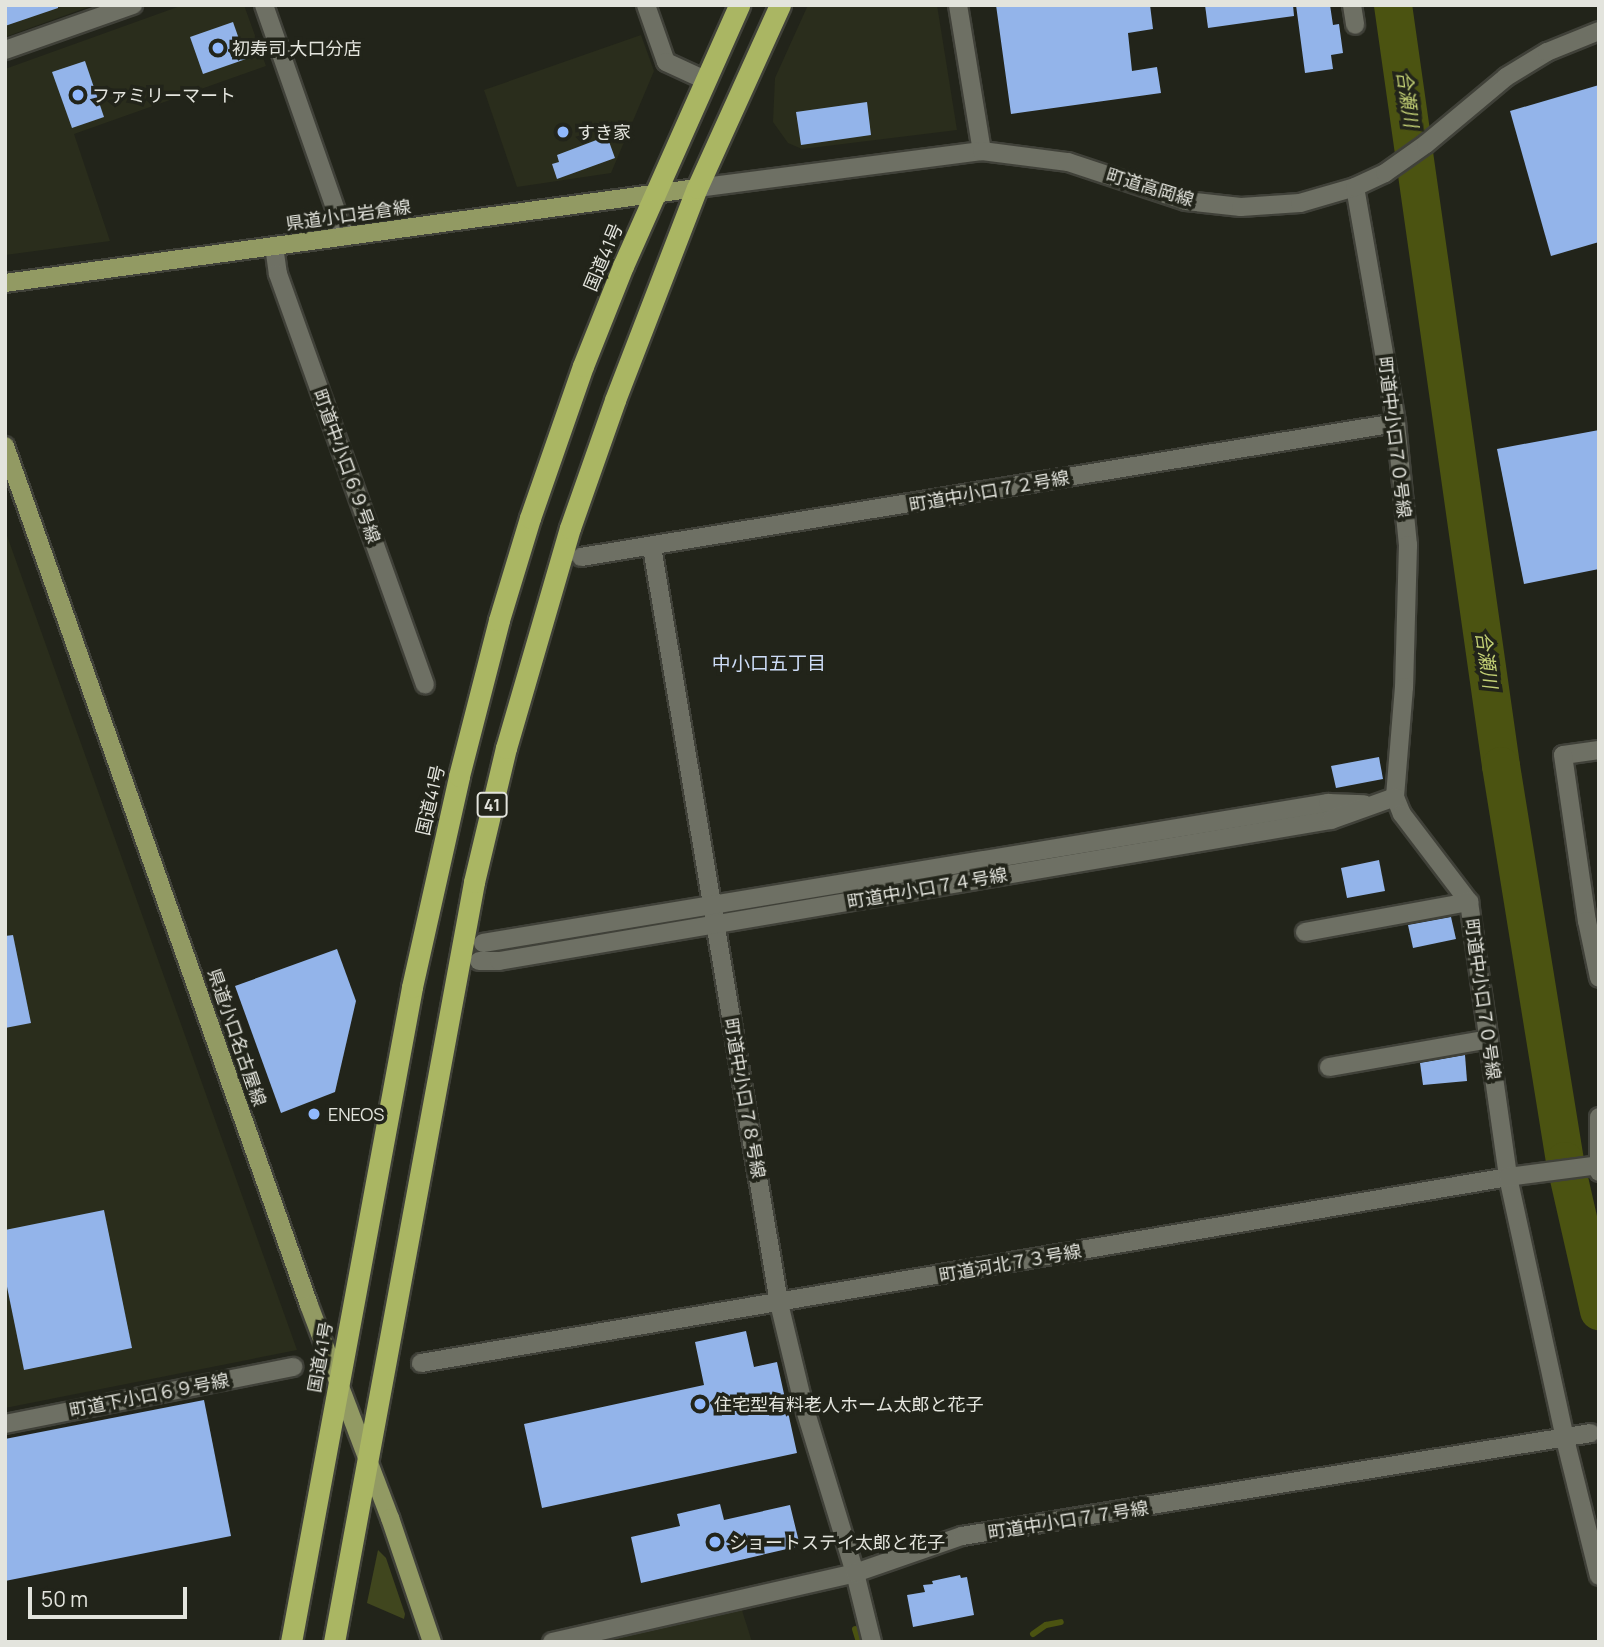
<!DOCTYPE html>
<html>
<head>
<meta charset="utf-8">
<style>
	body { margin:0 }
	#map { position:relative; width:1604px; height:1647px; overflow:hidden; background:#22241a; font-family:Manrope,"Noto Sans JP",sans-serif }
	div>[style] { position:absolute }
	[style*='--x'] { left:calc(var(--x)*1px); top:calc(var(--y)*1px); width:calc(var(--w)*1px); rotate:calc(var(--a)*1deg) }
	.built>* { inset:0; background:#2a2d1c }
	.green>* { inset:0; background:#40461e }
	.stream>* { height:6px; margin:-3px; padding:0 3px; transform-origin:3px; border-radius:3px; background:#4b5311 }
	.river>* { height:38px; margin:-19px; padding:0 19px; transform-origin:19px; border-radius:19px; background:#4b5311 }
	.building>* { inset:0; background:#93b4ea }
	.roads { filter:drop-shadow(2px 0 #404139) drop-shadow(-2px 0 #404139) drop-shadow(0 2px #404139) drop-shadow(0 -2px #404139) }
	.minor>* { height:18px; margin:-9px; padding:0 9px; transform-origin:9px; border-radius:9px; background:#6e7064 }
	.major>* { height:18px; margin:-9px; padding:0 9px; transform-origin:9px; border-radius:9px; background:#929a63 }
	.highway>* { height:21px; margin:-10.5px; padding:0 10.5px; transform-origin:10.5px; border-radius:10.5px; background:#aab663 }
	.dots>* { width:19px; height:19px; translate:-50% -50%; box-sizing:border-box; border:4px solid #22241a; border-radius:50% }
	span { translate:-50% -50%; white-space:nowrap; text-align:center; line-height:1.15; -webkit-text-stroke:7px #22241a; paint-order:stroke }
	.shield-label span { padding:2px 5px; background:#22241a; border:2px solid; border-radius:5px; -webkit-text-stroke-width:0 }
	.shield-label { font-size:16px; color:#e3e4dd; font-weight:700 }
	.poi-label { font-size:18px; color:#e3e4dd }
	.left { translate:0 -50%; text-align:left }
	.street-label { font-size:18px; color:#e3e4dd }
	.water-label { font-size:19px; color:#c3d075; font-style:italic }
	.neighbourhood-label { font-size:19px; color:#cddcf7 }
	.frame { position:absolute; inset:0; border:7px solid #e3e4dd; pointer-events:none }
	.scale { position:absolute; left:28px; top:1587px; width:159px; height:32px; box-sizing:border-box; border:4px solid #e3e4dd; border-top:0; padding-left:9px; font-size:21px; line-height:24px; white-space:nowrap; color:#e3e4dd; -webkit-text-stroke:5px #22241a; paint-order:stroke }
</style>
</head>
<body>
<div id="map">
	<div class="built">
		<div style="clip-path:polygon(5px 5px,94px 5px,5px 37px)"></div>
		<div style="clip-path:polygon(183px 5px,244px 5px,266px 66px,74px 134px,110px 241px,5px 255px,5px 69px)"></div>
		<div style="clip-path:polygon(808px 5px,937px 5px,957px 130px,802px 149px,788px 143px,773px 122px,775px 78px)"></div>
		<div style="clip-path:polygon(641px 35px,654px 71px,611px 173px,517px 187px,484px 90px)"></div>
		<div style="clip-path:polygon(5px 530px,297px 1350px,5px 1408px)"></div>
		<div style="clip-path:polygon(741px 1607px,752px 1642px,587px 1642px)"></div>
	</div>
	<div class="green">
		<div style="clip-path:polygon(378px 1550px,386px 1558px,405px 1614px,404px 1619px,367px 1603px)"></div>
	</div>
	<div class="stream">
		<div style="--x:855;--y:1629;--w:14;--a:73"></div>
		<div style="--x:1033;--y:1634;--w:16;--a:-35"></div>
		<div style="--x:1046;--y:1625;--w:15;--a:-11"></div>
	</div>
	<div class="river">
		<div style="--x:1393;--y:5;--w:769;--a:81.92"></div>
		<div style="--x:1501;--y:766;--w:400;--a:80.8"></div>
		<div style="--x:1565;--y:1161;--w:154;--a:77.2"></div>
	</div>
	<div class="building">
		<div style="clip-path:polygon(5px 5px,58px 5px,58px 8px,5px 26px)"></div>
		<div style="clip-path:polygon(996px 5px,1150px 5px,1153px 29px,1128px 33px,1132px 71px,1157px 67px,1161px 93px,1011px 114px)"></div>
		<div style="clip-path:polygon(1205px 5px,1293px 5px,1294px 16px,1208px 28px)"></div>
		<div style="clip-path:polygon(1296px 5px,1330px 5px,1333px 25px,1339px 24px,1343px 53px,1331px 55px,1333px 69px,1305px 73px)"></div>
		<div style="clip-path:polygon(233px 22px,246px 59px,203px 74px,190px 37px)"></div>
		<div style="clip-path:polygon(85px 61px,104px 117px,72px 128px,52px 72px)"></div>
		<div style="clip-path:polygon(1599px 85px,1599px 242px,1551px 256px,1510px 111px)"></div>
		<div style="clip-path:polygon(867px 102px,871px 135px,801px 145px,796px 112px)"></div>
		<div style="clip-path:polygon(607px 136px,615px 158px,557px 179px,552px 164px,559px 162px,557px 155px)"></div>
		<div style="clip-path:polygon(1599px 430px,1599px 569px,1524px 584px,1497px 449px)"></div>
		<div style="clip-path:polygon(1379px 757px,1383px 779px,1336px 788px,1331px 766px)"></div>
		<div style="clip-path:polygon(1379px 860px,1385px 891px,1347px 898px,1341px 868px)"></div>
		<div style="clip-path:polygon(1451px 917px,1456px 939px,1413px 948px,1408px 925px)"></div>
		<div style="clip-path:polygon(13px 935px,31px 1023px,5px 1028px,5px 936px)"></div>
		<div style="clip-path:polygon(337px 949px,356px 1001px,335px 1092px,281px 1113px,235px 986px)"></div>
		<div style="clip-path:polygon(1465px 1055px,1467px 1081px,1423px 1085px,1420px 1063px)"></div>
		<div style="clip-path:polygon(104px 1210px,132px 1348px,24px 1370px,5px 1277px,5px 1230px)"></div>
		<div style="clip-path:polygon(746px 1331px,754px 1367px,777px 1362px,797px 1453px,542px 1508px,524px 1424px,704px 1385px,695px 1342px)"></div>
		<div style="clip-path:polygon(204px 1400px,231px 1536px,5px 1581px,5px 1439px)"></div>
		<div style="clip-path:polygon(720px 1504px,724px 1520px,790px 1505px,800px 1546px,641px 1583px,631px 1537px,680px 1526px,677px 1514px)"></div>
		<div style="clip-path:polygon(960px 1575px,961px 1578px,967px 1577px,974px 1615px,913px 1627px,907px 1595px,925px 1592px,923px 1585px,933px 1584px,932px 1581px)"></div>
	</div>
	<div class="roads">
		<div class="minor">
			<div style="--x:264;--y:5;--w:245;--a:70.7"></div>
			<div style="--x:646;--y:5;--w:60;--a:70.7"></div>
			<div style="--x:666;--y:62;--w:43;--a:24.8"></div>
			<div style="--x:958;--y:5;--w:148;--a:80.7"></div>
			<div style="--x:1352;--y:5;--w:20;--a:81"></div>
			<div style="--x:5;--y:50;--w:136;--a:-19.4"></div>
			<div style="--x:1355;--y:187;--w:240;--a:80.1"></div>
			<div style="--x:1396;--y:423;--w:123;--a:84.4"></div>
			<div style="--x:1408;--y:545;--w:142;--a:91.6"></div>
			<div style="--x:1404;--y:687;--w:110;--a:94.7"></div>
			<div style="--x:1395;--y:797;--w:18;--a:68"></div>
			<div style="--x:1402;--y:814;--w:111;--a:52.7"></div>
			<div style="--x:1469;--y:902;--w:278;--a:81.9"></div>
			<div style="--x:1508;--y:1177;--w:268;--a:77.7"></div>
			<div style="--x:1565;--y:1439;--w:141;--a:76.1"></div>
			<div style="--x:697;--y:188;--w:287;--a:-7.4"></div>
			<div style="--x:982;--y:151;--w:87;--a:7.3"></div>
			<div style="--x:1068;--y:162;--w:124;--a:18.3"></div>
			<div style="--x:1186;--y:201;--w:55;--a:6.2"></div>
			<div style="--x:1241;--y:207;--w:59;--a:-3.9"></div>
			<div style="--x:1300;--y:203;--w:57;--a:-16.2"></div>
			<div style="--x:1355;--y:187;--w:33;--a:-25"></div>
			<div style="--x:1385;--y:173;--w:50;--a:-35.3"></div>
			<div style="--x:1426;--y:144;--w:104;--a:-39.9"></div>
			<div style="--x:1506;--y:77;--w:48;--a:-31.4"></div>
			<div style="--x:1547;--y:52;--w:56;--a:-22"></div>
			<div style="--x:274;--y:246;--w:28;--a:82"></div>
			<div style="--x:278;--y:274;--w:436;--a:70.3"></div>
			<div style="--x:652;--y:547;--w:767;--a:80.46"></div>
			<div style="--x:779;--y:1303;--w:103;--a:76.5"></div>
			<div style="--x:803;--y:1403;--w:178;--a:73"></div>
			<div style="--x:855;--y:1573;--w:71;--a:76.2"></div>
			<div style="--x:581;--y:557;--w:826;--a:-9.34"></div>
			<div style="--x:1599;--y:750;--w:36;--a:172"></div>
			<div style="--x:1563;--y:755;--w:168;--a:81.8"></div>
			<div style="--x:1587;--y:921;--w:58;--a:78.1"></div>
			<div style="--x:1305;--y:932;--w:167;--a:-10.4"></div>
			<div style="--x:483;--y:943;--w:857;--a:-9.41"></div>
			<div style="--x:1328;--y:803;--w:36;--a:2"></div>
			<div style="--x:479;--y:961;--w:20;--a:0"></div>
			<div style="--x:499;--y:961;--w:844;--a:-9.62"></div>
			<div style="--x:1331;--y:820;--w:68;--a:-19.8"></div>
			<div style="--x:1329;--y:1067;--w:162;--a:-9.9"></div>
			<div style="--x:1599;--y:1117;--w:55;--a:90"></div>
			<div style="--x:421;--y:1363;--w:1103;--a:-9.71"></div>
			<div style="--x:1508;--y:1177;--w:92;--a:-7.5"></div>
			<div style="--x:5;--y:1424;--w:294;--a:-11.2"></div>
			<div style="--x:552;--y:1642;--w:311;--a:-12.8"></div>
			<div style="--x:855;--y:1573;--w:113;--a:-19.1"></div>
			<div style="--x:962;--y:1536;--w:637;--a:-9.3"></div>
		</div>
		<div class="major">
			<div style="--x:5;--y:283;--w:698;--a:-7.82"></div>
			<div style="--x:5;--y:446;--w:911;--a:70.51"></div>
			<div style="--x:309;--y:1305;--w:228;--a:69.2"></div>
			<div style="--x:390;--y:1518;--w:131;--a:71.3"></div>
		</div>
		<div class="highway">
			<div style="--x:291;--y:1642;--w:666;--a:-79.53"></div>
			<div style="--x:412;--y:987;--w:216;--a:-77.4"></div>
			<div style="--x:459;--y:776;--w:161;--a:-75.6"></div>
			<div style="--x:499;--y:620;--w:107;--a:-73.1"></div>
			<div style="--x:530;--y:518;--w:161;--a:-70.8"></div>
			<div style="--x:583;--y:366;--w:108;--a:-68.2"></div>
			<div style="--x:623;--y:266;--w:286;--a:-66"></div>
			<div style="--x:334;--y:1642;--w:773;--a:-79.56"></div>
			<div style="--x:474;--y:882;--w:138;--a:-76.6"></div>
			<div style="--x:506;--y:748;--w:229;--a:-73.8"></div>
			<div style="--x:570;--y:528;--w:136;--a:-70.6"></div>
			<div style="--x:615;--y:400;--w:227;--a:-68.9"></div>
			<div style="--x:697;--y:188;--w:201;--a:-65.6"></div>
		</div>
	</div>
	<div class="dots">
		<div style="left:218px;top:48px;background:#90b8fd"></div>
		<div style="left:78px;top:95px;background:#90b8fd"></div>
		<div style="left:563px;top:132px;background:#90b8fd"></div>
		<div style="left:314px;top:1114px;background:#90b8fd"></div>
		<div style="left:700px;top:1404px;background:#90b8fd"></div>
		<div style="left:715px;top:1542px;background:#90b8fd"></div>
	</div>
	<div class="shield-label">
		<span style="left:492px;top:805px">41</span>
	</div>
	<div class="poi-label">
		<span class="left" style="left:232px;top:48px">初寿司 大口分店</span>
		<span class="left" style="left:92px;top:95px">ファミリーマート</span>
		<span class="left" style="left:577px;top:132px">すき家</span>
		<span class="left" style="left:328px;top:1114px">ENEOS</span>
		<span class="left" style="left:714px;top:1404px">住宅型有料老人ホーム太郎と花子</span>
		<span class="left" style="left:729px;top:1542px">ショートステイ太郎と花子</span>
	</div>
	<div class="street-label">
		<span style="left:1150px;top:187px;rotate:17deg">町道高岡線</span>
		<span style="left:348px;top:215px;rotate:-8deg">県道小口岩倉線</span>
		<span style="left:603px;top:257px;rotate:-67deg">国道41号</span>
		<span style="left:1395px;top:437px;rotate:83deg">町道中小口７０号線</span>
		<span style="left:347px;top:466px;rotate:70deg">町道中小口６９号線</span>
		<span style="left:989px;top:491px;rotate:-10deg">町道中小口７２号線</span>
		<span style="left:430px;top:800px;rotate:-77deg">国道41号</span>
		<span style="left:927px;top:888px;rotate:-10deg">町道中小口７４号線</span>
		<span style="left:1483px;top:999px;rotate:82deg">町道中小口７０号線</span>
		<span style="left:237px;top:1037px;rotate:71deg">県道小口名古屋線</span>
		<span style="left:745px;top:1098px;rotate:80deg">町道中小口７８号線</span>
		<span style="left:1010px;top:1263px;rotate:-10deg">町道河北７３号線</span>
		<span style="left:320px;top:1357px;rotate:-80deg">国道41号</span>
		<span style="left:149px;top:1395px;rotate:-11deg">町道下小口６９号線</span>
		<span style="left:1068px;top:1520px;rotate:-9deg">町道中小口７７号線</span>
	</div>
	<div class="water-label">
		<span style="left:1407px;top:99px;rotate:82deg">合瀬川</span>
		<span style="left:1486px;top:660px;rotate:82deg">合瀬川</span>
	</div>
	<div class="neighbourhood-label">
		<span style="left:769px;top:664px">中小口五丁目</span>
	</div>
	<div class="frame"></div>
	<div class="scale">50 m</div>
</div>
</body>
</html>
